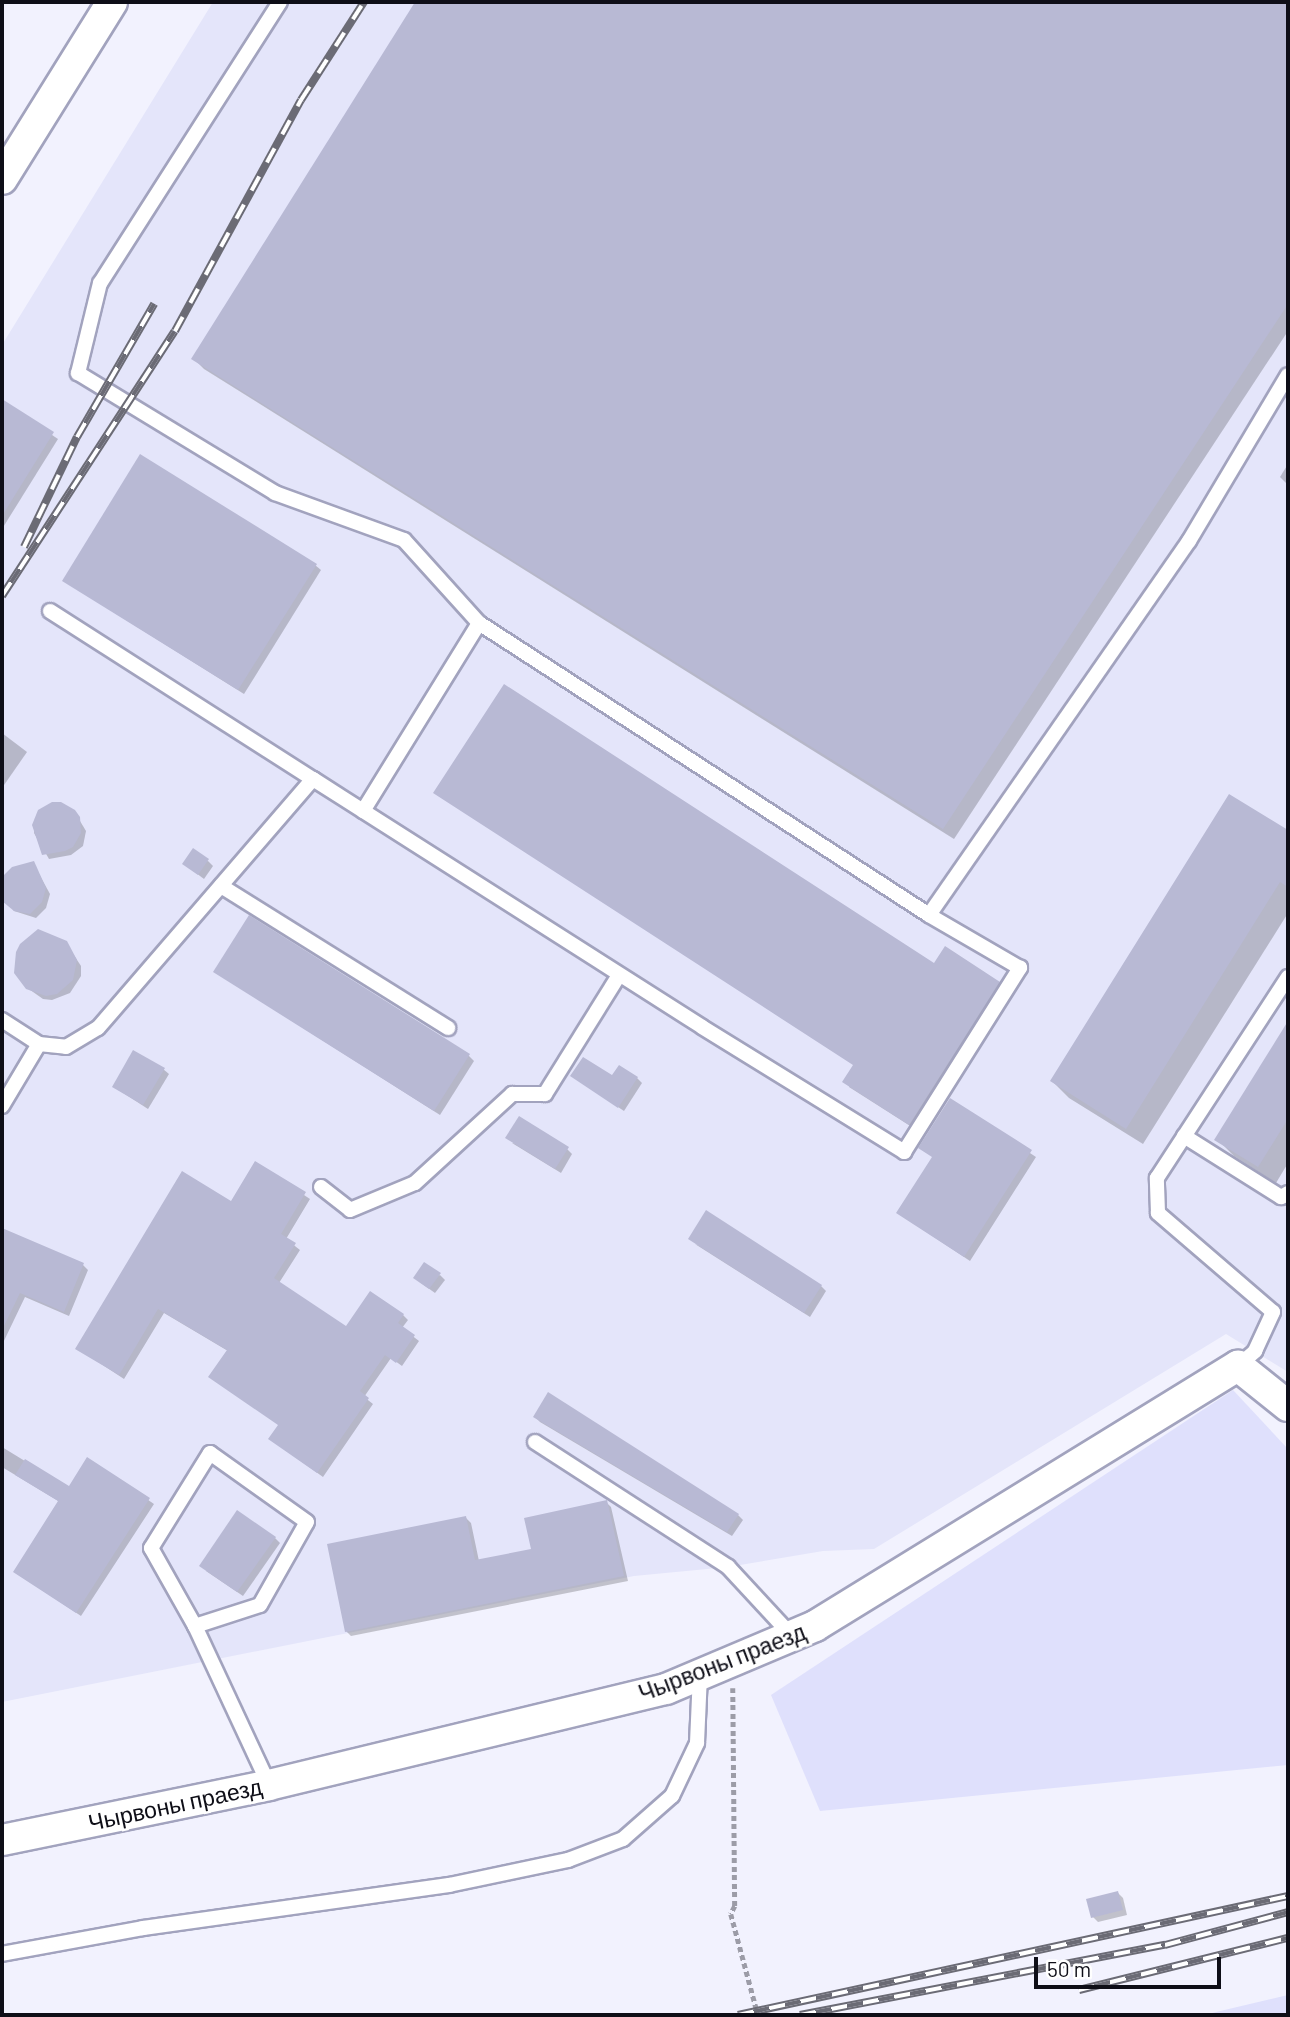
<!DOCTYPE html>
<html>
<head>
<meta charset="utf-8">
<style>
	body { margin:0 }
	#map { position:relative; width:1290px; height:2017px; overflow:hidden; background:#f2f2fe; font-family:Barlow,sans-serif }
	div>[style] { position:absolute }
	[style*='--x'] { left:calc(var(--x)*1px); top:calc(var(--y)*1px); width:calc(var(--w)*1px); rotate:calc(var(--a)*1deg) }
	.built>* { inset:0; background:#e4e5fa }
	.green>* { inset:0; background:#dfe0fc }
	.shadow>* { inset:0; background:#0003 }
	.building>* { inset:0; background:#b8b9d4 }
	.path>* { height:4.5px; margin-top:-2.25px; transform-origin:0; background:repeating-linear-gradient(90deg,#9c9ca7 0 5px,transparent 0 8.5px) }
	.roads { filter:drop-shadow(2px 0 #a2a3be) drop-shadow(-2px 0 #a2a3be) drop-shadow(0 2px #a2a3be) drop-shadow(0 -2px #a2a3be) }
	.lane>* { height:14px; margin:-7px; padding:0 7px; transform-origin:7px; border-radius:7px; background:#fff }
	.street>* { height:30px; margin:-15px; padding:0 15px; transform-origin:15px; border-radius:15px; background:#fff }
	.rail>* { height:8px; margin-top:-4px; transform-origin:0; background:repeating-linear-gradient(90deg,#fff 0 16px,#6b6b75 0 32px); box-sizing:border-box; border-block:2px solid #6b6b75 }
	span { translate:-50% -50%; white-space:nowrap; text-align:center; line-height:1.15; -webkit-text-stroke:5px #fff; paint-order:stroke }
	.street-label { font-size:23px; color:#0e0e17 }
	.frame { position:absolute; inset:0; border:4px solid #0e0e17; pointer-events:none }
	.scale { position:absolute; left:1034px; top:1957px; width:187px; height:32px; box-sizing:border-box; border:4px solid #0e0e17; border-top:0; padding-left:9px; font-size:21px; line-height:24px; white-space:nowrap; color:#0e0e17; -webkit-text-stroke:5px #fff; paint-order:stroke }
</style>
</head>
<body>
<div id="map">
	<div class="built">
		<div style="clip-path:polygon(213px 2px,1288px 2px,1288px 1372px,1226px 1334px,874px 1549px,823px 1551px,728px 1567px,634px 1576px,2px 1702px,2px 345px)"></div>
	</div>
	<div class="green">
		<div style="clip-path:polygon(1233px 1390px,1288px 1449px,1288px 1765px,820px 1811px,771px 1695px)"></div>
		<div style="clip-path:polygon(1288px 1995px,1288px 2015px,1205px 2015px,1216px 2012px)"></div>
	</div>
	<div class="shadow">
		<div style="clip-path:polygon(418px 2px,1288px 2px,1288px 331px,954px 839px,204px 369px,194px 359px)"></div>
		<div style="clip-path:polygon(3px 402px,58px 439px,2px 529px,2px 404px)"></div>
		<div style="clip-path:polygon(1288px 464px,1288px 485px,1280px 477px)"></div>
		<div style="clip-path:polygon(315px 565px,321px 570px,244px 694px,64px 581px)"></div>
		<div style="clip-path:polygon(2px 733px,27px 752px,2px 788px)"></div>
		<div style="clip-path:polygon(1230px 796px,1288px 832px,1288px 913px,1143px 1144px,1069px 1098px,1052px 1081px)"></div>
		<div style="clip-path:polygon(74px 811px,86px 831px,83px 846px,71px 855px,49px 859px,34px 833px,35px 818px)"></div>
		<div style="clip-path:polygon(208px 861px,213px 866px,204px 879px,184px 864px)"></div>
		<div style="clip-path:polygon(33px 863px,50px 894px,46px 908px,36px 918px,14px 911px,2px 895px,2px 883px,7px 873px)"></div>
		<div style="clip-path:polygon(66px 943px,81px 966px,81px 976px,70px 993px,52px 1000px,43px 999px,26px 987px)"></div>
		<div style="clip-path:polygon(934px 965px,999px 983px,1004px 988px,915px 1129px,849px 1087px,854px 1066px)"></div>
		<div style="clip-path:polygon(215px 972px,469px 1056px,474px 1061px,440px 1115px)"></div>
		<div style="clip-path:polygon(1288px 1025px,1288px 1163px,1276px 1183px,1234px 1156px,1217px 1139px)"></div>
		<div style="clip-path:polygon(163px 1069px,169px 1074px,148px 1109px,114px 1087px)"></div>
		<div style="clip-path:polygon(572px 1076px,637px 1078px,642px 1083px,624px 1111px)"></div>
		<div style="clip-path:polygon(950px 1100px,1036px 1157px,970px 1261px,898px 1213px,934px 1158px)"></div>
		<div style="clip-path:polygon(512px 1143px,567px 1149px,572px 1154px,561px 1173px)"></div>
		<div style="clip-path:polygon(256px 1163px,310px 1199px,286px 1239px,300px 1250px,279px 1283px,346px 1328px,403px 1315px,408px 1320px,402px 1328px,419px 1341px,402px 1366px,391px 1358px,364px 1397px,373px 1404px,323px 1477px,270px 1439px,279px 1426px,228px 1351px,164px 1313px,124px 1379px,77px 1348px,231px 1204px)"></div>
		<div style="clip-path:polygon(2px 1230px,83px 1265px,88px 1270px,69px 1316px,25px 1297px,2px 1345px)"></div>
		<div style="clip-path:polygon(695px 1244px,821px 1286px,826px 1291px,810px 1317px)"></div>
		<div style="clip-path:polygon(440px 1275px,445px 1280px,435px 1293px,421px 1283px)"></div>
		<div style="clip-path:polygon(548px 1395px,738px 1515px,743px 1520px,732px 1536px,540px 1422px,535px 1417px)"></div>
		<div style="clip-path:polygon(2px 1447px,69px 1488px,88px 1459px,154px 1504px,81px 1616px,15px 1572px,60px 1502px,2px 1467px)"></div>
		<div style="clip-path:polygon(606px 1502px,611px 1507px,628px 1581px,351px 1636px,346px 1631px,466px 1518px,471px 1523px,479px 1561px,533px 1550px)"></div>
		<div style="clip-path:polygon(275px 1538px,280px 1543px,243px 1596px,206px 1571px)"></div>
		<div style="clip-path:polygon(1118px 1893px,1123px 1898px,1127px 1915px,1098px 1922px,1093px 1917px)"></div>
	</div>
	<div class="building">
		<div style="clip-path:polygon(415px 2px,1288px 2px,1288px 304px,943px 829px,191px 359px)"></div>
		<div style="clip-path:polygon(2px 399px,54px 432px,2px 516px)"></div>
		<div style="clip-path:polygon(140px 454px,317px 564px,238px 690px,62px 581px)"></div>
		<div style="clip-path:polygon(504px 684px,934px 963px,945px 946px,1000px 982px,909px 1125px,842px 1082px,853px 1065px,433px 793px)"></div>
		<div style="clip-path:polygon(1229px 794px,1288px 830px,1288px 887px,1280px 882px,1126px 1129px,1050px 1081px)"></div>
		<div style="clip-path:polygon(52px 802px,61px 802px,75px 810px,80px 817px,81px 833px,73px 847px,65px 851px,42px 855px,32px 825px,38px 810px)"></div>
		<div style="clip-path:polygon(193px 848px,209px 859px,198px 875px,182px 864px)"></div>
		<div style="clip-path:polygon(34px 861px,46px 888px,42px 902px,30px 914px,14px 911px,2px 901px,2px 877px,12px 867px)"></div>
		<div style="clip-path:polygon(249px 915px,470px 1054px,434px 1111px,213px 972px)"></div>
		<div style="clip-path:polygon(38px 929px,67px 941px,77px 960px,73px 980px,57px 994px,46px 996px,26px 989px,14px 973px,16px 952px,20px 944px)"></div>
		<div style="clip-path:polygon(1288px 1021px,1288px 1119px,1258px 1167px,1214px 1140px)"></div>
		<div style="clip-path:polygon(133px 1050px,165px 1068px,143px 1105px,112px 1087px)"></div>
		<div style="clip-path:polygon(583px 1057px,612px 1075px,619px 1065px,638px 1077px,618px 1108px,570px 1076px)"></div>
		<div style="clip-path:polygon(950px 1098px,1032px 1150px,964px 1257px,896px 1213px,932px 1157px,918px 1148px)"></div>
		<div style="clip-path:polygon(519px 1116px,569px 1147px,555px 1169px,505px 1138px)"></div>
		<div style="clip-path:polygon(255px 1161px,306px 1192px,281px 1234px,296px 1243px,274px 1278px,346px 1326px,370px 1291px,404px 1314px,398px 1323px,415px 1335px,396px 1363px,385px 1355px,360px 1391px,369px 1398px,317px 1473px,268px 1439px,278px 1425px,208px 1377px,227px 1350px,158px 1309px,119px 1375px,75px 1349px,182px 1171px,231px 1201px)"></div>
		<div style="clip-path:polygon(706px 1210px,822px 1285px,804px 1313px,688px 1239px)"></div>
		<div style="clip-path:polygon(2px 1228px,84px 1263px,64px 1312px,20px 1293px,2px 1330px)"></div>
		<div style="clip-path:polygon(424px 1262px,441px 1273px,429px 1289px,413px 1278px)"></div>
		<div style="clip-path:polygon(548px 1392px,739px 1514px,727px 1532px,533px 1417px)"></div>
		<div style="clip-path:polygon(87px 1457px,150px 1498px,76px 1613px,13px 1572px,58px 1501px,15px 1475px,25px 1459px,69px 1486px)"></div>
		<div style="clip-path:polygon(607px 1500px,624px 1576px,345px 1632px,327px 1544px,466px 1516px,475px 1560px,531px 1549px,524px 1518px)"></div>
		<div style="clip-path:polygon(237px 1510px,276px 1537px,237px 1592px,199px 1566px)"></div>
		<div style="clip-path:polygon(1118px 1891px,1123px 1910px,1091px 1918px,1086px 1899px)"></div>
	</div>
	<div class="path">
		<div style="--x:733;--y:1688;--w:218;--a:89.5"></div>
		<div style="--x:735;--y:1906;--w:9;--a:117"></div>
		<div style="--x:731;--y:1914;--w:105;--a:75"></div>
	</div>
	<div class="roads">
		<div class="lane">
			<div style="--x:280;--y:2;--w:334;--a:122.6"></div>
			<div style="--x:100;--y:283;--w:93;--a:103.7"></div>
			<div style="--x:78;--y:373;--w:231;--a:31.3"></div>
			<div style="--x:275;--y:493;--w:137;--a:20"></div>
			<div style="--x:404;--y:540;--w:112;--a:47.9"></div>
			<div style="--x:50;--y:611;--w:312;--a:32.6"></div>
			<div style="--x:363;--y:811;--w:221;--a:-58.3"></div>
			<div style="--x:479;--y:623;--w:536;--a:32.98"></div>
			<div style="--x:221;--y:886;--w:268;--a:32"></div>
			<div style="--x:2;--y:1020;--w:44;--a:33"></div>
			<div style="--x:39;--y:1044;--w:27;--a:6"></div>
			<div style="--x:66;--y:1047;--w:37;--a:-31"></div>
			<div style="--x:98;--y:1028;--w:329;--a:-49.2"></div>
			<div style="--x:313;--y:779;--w:461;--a:32.5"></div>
			<div style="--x:702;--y:1027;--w:238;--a:31.7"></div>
			<div style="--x:904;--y:1152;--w:218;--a:-57.8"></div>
			<div style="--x:1020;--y:968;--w:105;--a:-149.8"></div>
			<div style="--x:929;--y:915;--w:455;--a:-55.2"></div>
			<div style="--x:1189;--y:541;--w:193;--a:-59.2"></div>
			<div style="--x:2;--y:1106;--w:72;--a:-59.2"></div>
			<div style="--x:1184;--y:1136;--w:115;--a:32.2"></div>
			<div style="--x:1281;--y:1197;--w:8;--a:-30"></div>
			<div style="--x:321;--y:1187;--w:37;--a:38"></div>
			<div style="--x:350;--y:1210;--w:70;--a:-22.6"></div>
			<div style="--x:415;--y:1183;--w:132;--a:-42.5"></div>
			<div style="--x:512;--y:1094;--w:33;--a:0"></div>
			<div style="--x:545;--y:1094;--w:140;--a:-58.1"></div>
			<div style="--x:1238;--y:1366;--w:23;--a:-41"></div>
			<div style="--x:1255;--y:1351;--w:43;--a:-65.2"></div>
			<div style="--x:1273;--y:1312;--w:152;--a:-139.3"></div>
			<div style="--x:1158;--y:1213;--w:35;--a:-92"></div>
			<div style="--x:1157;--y:1178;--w:240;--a:-56.9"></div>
			<div style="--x:535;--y:1442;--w:230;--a:32.9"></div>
			<div style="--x:728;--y:1567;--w:94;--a:47.2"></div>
			<div style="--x:195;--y:1626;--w:68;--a:-17.9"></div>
			<div style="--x:260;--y:1605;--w:95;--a:-60.5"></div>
			<div style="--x:307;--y:1522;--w:119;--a:-144.6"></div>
			<div style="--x:210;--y:1453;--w:112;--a:121.8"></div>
			<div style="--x:151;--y:1548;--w:90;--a:60.6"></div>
			<div style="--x:195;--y:1626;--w:175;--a:65"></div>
			<div style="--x:2;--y:1954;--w:143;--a:-10.4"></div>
			<div style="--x:143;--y:1928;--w:309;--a:-8"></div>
			<div style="--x:449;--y:1885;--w:122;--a:-11.9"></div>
			<div style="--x:568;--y:1860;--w:59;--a:-20.9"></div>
			<div style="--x:623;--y:1839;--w:65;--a:-41.3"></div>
			<div style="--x:672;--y:1796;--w:59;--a:-64.7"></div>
			<div style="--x:697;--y:1743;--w:69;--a:-87.5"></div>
		</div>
		<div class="street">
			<div style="--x:2;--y:179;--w:208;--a:-58.1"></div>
			<div style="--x:2;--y:1840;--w:273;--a:-11.6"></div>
			<div style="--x:269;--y:1785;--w:408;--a:-13.6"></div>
			<div style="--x:666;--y:1689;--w:162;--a:-22.9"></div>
			<div style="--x:815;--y:1626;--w:497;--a:-31.6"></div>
			<div style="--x:1238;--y:1366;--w:64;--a:38.7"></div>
		</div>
	</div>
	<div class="rail">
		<div style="--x:24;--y:547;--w:122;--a:-64.3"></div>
		<div style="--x:77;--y:437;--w:154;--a:-59.9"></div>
		<div style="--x:2;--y:596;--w:316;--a:-56.9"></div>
		<div style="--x:175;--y:331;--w:263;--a:-61.4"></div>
		<div style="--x:301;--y:100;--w:117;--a:-57.3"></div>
		<div style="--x:1079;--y:1990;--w:215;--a:-14"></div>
		<div style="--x:738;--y:2015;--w:563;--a:-12.21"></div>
		<div style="--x:800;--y:2015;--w:372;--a:-10.9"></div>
		<div style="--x:1165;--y:1945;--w:127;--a:-15"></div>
	</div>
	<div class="street-label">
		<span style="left:722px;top:1662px;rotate:-21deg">Чырвоны праезд</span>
		<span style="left:175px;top:1804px;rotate:-12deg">Чырвоны праезд</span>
	</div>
	<div class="frame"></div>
	<div class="scale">50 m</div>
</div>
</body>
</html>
